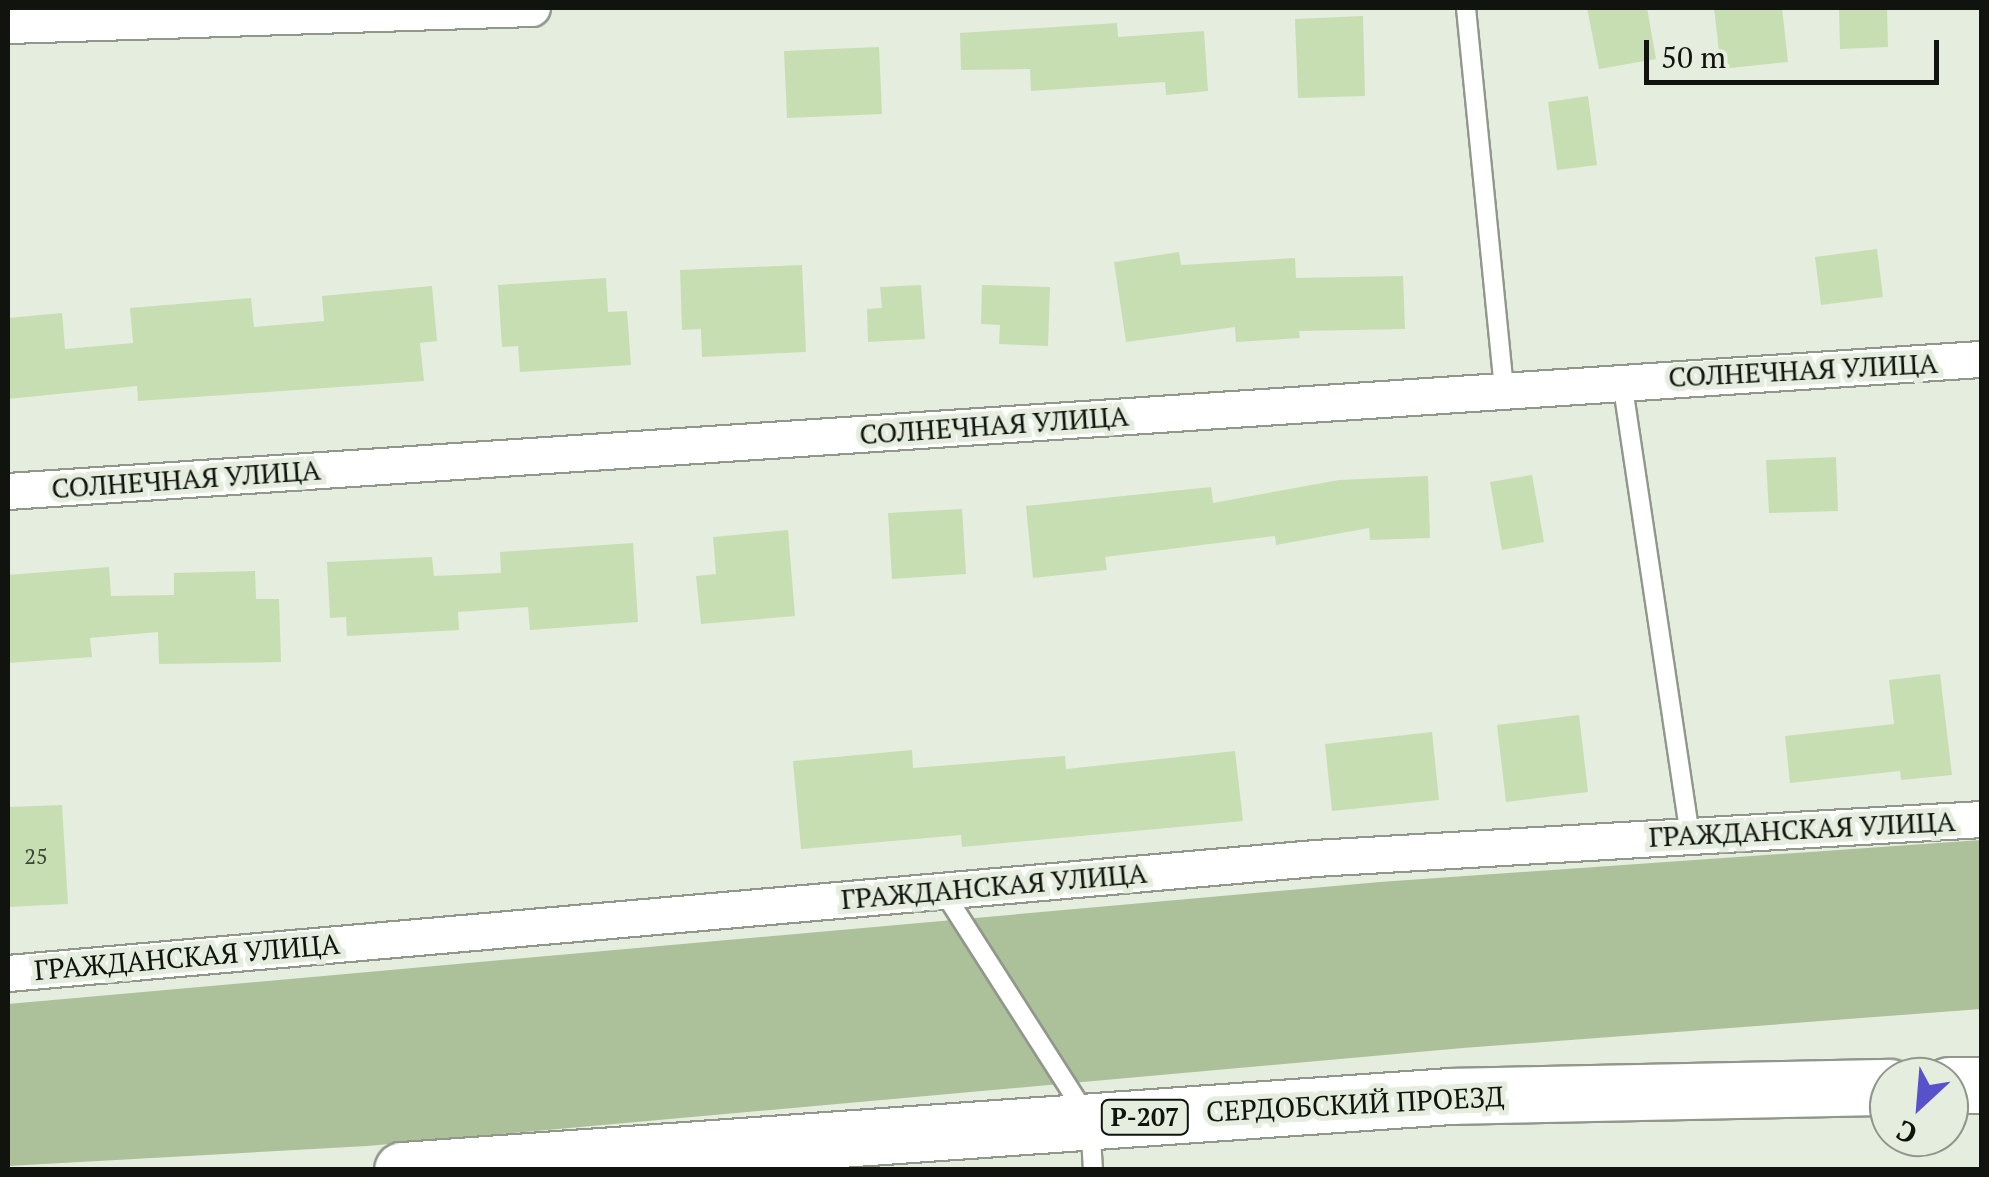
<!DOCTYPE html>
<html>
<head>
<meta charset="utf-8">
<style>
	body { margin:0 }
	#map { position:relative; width:1989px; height:1177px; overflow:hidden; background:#e5edde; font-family:"PT Serif",serif }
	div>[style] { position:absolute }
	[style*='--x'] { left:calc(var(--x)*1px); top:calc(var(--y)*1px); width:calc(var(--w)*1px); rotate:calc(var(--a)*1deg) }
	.green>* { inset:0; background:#acc09a }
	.building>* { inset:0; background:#c7deb2 }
	.roads { filter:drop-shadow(2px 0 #91988b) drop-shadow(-2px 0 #91988b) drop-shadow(0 2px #91988b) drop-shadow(0 -2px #91988b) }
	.service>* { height:18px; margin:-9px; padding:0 9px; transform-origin:9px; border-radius:9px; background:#fff }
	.minor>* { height:35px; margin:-17.5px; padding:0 17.5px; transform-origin:17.5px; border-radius:17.5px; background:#fff }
	.primary>* { height:55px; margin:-27.5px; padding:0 27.5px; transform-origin:27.5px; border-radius:27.5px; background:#fff }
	span { translate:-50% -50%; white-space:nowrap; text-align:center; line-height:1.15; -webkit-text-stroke:10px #e5edde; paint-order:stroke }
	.number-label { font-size:22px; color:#3e4637 }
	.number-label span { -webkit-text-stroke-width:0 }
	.shield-label span { padding:2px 8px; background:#e5edde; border:2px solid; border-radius:8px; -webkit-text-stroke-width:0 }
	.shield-label { font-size:25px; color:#10130e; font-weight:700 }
	.street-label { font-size:28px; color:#10130e }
	.frame { position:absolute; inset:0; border:10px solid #10130e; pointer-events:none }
	.north { position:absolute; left:1869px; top:1057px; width:100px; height:100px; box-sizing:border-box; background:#e5edde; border:2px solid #90968b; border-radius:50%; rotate:206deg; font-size:28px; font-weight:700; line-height:40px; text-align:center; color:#10130e }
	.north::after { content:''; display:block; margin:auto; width:35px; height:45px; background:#5852ca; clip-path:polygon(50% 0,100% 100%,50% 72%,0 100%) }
	.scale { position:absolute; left:1644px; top:40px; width:295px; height:45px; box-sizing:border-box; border:5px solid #10130e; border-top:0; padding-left:12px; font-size:30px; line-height:35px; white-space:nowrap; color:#10130e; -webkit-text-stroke:8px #e5edde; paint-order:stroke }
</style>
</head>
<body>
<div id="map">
	<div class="green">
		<div style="clip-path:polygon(1981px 840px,1981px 1009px,1463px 1048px,367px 1146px,8px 1166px,8px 1004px,1380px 882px)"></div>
	</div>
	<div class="building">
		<div style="clip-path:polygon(1587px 8px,1647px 8px,1656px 59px,1599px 69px)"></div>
		<div style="clip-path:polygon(1714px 8px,1782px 8px,1788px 62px,1721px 69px)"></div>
		<div style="clip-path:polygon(1839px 8px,1887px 8px,1888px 47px,1840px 49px)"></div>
		<div style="clip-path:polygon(1363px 16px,1365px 96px,1298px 98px,1295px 19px)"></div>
		<div style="clip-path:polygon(1117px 23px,1118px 37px,1204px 31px,1208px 91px,1166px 95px,1165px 82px,1031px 91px,1030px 69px,961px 70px,960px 33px)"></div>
		<div style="clip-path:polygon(879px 47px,882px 114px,787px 118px,784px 51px)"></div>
		<div style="clip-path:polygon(1588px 96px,1597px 165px,1557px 170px,1548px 102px)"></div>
		<div style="clip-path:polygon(1877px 249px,1883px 297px,1821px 305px,1815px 257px)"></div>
		<div style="clip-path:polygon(1179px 252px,1181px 265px,1295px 258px,1296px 278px,1403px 276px,1405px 329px,1299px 331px,1300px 338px,1236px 342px,1235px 327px,1126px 342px,1114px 262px)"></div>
		<div style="clip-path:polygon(802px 265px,806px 352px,702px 357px,701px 329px,682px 330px,680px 270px)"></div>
		<div style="clip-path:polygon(606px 278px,608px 312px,627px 311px,631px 365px,520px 372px,518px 346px,502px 347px,498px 285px)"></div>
		<div style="clip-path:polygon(921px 285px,925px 339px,868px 342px,867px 309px,882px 308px,880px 287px)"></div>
		<div style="clip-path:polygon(982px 285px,1050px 287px,1048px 346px,999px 344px,1000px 325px,981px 324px)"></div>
		<div style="clip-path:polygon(432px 286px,437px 341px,420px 343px,424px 381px,138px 401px,137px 386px,8px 399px,8px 318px,62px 313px,65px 349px,133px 343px,130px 308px,251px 298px,254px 327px,324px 321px,322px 296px)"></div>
		<div style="clip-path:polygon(1836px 457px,1838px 511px,1769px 513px,1766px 460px)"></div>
		<div style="clip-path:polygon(1532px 475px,1544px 542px,1502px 550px,1490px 482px)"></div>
		<div style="clip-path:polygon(1428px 476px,1430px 538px,1370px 540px,1369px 528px,1276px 545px,1275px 536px,1105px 557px,1107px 570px,1033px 578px,1026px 506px,1211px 487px,1213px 503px,1339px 480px)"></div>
		<div style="clip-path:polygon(962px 509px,966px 574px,892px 579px,888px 513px)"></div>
		<div style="clip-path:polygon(788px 530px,795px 616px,701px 624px,696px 576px,716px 574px,713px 537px)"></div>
		<div style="clip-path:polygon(633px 543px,638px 622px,530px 630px,528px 607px,458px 612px,459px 630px,347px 636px,346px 617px,330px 618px,327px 562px,432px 557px,434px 576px,501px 573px,500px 552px)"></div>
		<div style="clip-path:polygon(109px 567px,111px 596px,174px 595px,174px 573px,255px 571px,256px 599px,279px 599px,281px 662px,159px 664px,158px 632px,90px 638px,92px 657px,8px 663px,8px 575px)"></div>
		<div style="clip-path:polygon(1940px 674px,1952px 775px,1901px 780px,1900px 771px,1790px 783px,1785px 736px,1894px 724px,1889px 680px)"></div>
		<div style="clip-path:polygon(1579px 715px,1588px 792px,1506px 802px,1497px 725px)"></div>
		<div style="clip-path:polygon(1432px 732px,1439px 800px,1332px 811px,1325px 744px)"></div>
		<div style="clip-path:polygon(912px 750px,913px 768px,1065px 756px,1066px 769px,1235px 751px,1243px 821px,962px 847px,961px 835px,801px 849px,793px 761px)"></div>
		<div style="clip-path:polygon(62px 805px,68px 904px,8px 907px,8px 807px)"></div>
	</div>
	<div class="roads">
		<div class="service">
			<div style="--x:1466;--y:8;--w:385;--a:84.3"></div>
			<div style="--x:1622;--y:381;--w:460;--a:81.5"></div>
			<div style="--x:943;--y:891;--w:273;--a:57.4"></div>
			<div style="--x:1090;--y:1121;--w:49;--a:86.5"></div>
		</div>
		<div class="minor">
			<div style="--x:8;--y:25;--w:524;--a:-1.86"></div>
			<div style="--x:8;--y:491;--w:1978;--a:-3.83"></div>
			<div style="--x:8;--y:973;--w:1312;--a:-5.03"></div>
			<div style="--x:1315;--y:858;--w:668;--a:-3.35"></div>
		</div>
		<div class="primary">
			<div style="--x:1949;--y:1085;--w:33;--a:0"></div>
			<div style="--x:402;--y:1170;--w:1052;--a:-4.04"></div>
			<div style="--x:1451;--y:1096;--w:438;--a:-1.2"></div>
		</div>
	</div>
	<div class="number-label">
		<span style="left:36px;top:856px">25</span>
	</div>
	<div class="shield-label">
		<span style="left:1145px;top:1117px">Р-207</span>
	</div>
	<div class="street-label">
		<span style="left:1803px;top:370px;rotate:-3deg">СОЛНЕЧНАЯ УЛИЦА</span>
		<span style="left:994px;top:425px;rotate:-4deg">СОЛНЕЧНАЯ УЛИЦА</span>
		<span style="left:186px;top:479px;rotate:-4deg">СОЛНЕЧНАЯ УЛИЦА</span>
		<span style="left:1802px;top:829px;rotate:-3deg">ГРАЖДАНСКАЯ УЛИЦА</span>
		<span style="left:994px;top:886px;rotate:-5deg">ГРАЖДАНСКАЯ УЛИЦА</span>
		<span style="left:187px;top:957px;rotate:-5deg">ГРАЖДАНСКАЯ УЛИЦА</span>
		<span style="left:1355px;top:1104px;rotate:-3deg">СЕРДОБСКИЙ ПРОЕЗД</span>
	</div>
	<div class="frame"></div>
	<div class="north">С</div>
	<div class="scale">50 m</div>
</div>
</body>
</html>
